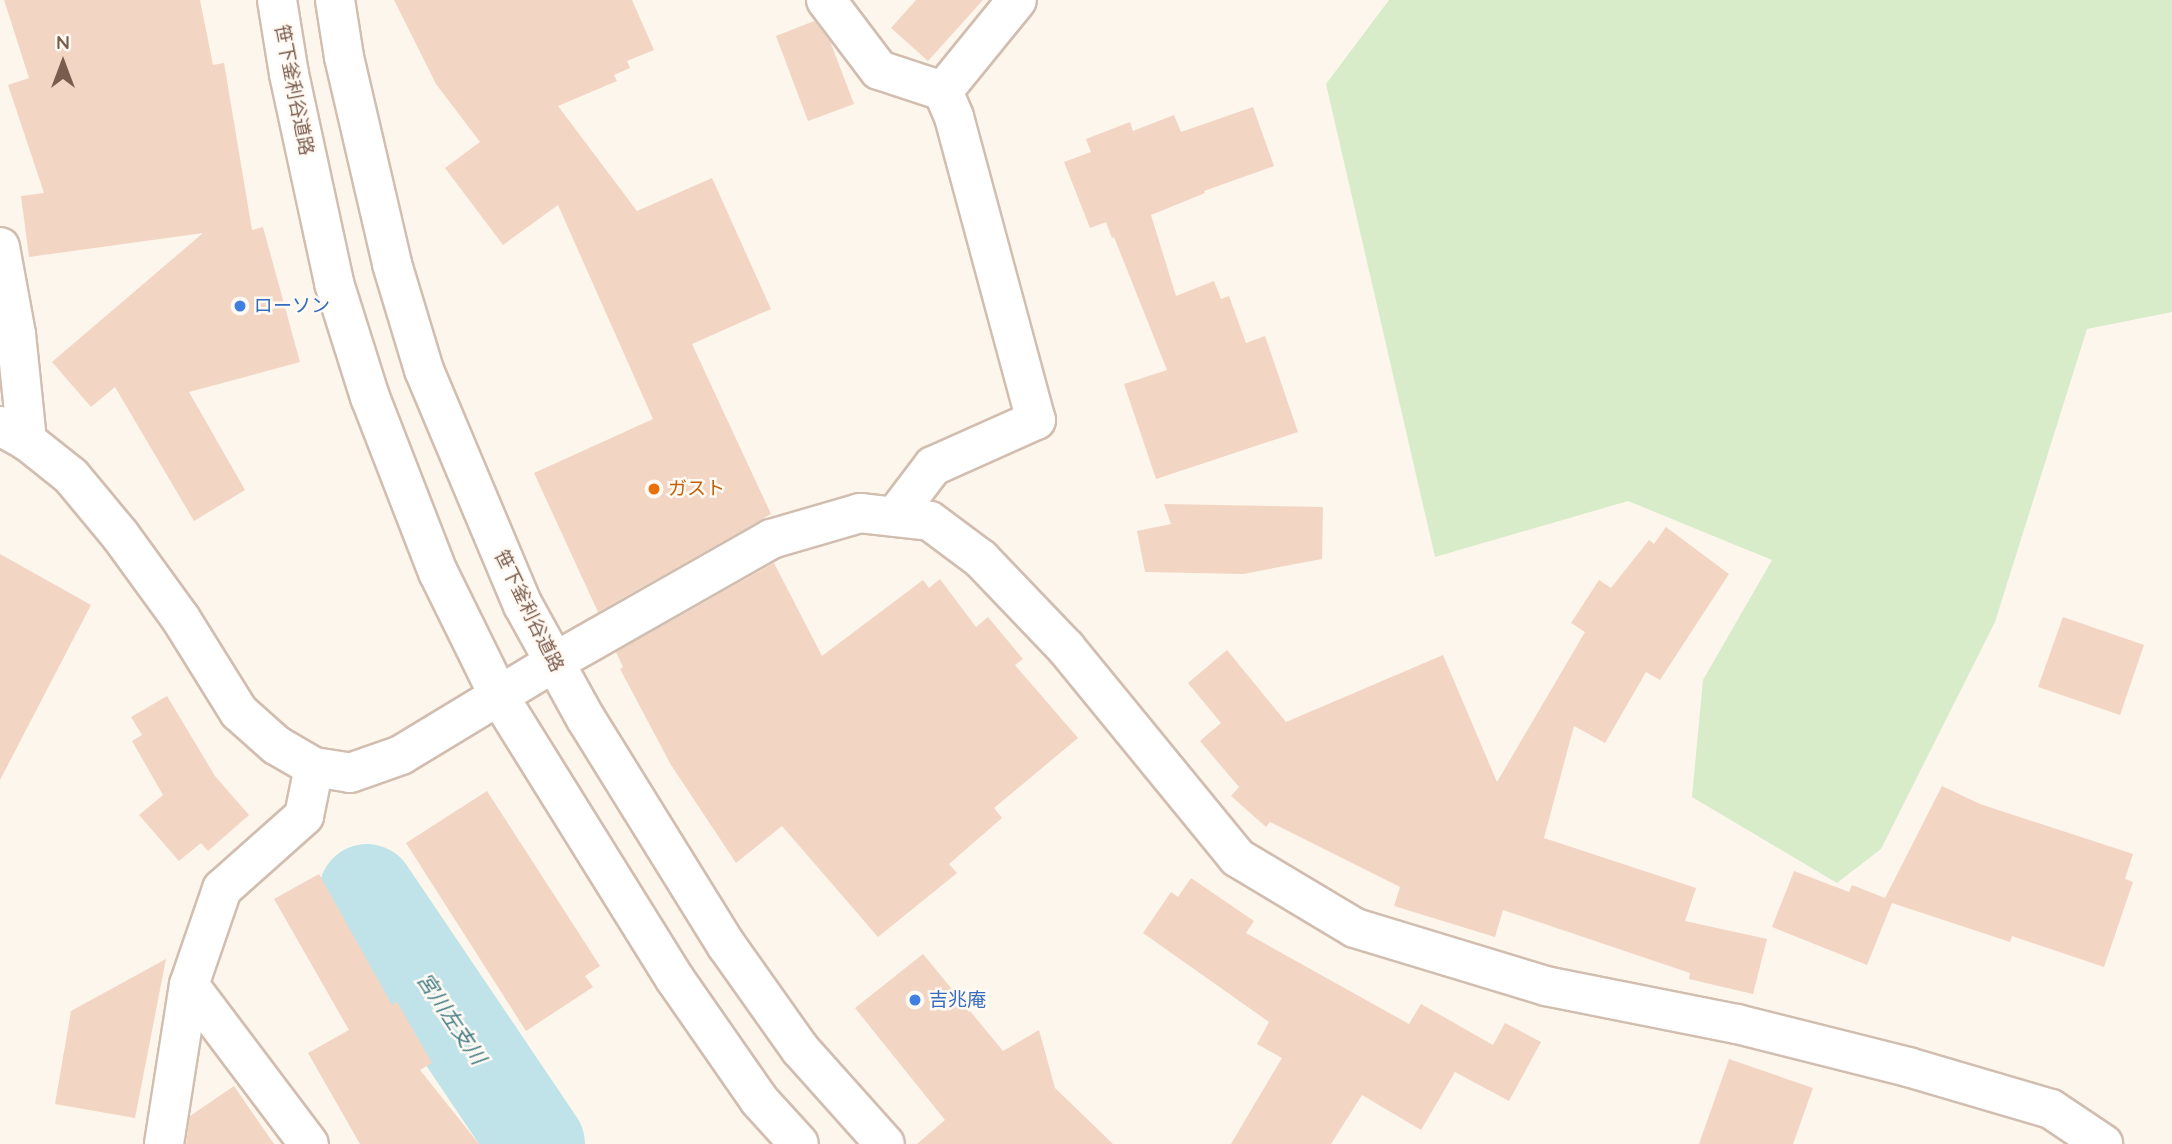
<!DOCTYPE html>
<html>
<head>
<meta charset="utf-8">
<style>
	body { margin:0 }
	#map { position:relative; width:2172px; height:1144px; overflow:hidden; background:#fdf6ec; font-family:Quicksand,"Noto Sans JP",sans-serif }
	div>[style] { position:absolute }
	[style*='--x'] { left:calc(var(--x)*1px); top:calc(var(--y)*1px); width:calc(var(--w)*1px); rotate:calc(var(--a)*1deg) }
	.green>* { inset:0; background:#d8ecc9 }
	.river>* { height:96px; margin:-48px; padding:0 48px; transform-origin:48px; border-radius:48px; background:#bfe3e8 }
	.building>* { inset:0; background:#f3d5c3 }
	.roads { filter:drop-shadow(2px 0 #d1beb0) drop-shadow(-2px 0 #d1beb0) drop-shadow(0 2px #d1beb0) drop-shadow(0 -2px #d1beb0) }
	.minor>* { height:38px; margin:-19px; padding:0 19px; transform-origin:19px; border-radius:19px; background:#fff }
	.tertiary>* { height:38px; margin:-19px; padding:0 19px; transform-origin:19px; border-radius:19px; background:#fff }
	.dots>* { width:19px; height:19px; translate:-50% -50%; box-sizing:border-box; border:4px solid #fffaf3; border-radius:50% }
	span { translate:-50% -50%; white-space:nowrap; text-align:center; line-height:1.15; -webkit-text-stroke:5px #fffaf3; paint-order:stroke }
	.street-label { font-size:19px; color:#7a5c4d }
	.shop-label { font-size:19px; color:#366cbe }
	.left { translate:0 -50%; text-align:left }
	.food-label { font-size:19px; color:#c56008 }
	.water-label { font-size:21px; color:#437c86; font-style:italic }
	.north { position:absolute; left:28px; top:28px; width:70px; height:70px; -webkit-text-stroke:5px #fffaf3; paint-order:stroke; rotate:0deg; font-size:19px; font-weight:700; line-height:28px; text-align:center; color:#7a5c4d }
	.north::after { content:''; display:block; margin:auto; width:24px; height:32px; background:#7a5c4d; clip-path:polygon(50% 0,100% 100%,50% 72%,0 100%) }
</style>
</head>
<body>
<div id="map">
	<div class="green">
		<div style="clip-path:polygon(1389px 0,2172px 0,2172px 312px,2087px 329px,1995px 622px,1881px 849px,1837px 883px,1692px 797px,1703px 680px,1772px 560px,1628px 501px,1435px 557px,1326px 84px)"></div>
	</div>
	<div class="river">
		<div style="--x:367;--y:892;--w:304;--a:56"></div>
	</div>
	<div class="building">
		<div style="clip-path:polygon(4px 0,200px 0,213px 65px,224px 63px,252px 230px,263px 227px,300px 362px,189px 392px,245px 490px,194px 521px,115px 387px,91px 407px,52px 362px,203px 233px,29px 257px,21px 196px,44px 193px,8px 85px,29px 78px)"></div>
		<div style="clip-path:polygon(394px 0,632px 0,654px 50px,627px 61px,630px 68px,614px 75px,617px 81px,558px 106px,637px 211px,712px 178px,771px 309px,692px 344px,771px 514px,598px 612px,534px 473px,653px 419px,558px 205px,503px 245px,445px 168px,480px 142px,436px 84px)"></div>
		<div style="clip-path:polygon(916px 0,983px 0,928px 61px,891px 28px)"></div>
		<div style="clip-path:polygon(814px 21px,830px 41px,854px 104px,808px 121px,776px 36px)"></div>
		<div style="clip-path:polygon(1253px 107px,1274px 166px,1204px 191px,1205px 193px,1151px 215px,1176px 296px,1214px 281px,1221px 299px,1229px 296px,1246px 343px,1265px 336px,1298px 432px,1156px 479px,1124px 384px,1167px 370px,1114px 237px,1112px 238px,1106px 222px,1090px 228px,1064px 162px,1091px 152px,1086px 139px,1130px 122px,1133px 131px,1174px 115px,1181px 132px)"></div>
		<div style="clip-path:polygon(1164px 504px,1323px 507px,1322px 559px,1243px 574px,1145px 572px,1137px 531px,1171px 524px)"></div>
		<div style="clip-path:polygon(1666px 527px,1729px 574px,1660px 680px,1646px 672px,1605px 743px,1574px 726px,1544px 838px,1696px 888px,1685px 921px,1767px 939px,1753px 994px,1689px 979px,1690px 973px,1503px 910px,1495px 937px,1394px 906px,1400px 887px,1270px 822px,1266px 827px,1231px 796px,1239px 787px,1200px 741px,1221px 723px,1188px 683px,1227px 650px,1286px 722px,1443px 655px,1497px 782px,1585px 632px,1571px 623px,1599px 580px,1611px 588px,1649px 540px,1654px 544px)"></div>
		<div style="clip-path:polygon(0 554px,91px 605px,0 780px)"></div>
		<div style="clip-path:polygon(774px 563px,822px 656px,923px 580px,929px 588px,940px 579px,976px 627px,988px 617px,1023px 659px,1015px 665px,1078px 738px,994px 808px,1002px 818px,949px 864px,957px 873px,878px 937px,782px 826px,736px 863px,671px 765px,620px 669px,623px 667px,616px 652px)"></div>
		<div style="clip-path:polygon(2063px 617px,2144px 645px,2120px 715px,2038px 687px)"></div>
		<div style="clip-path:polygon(167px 696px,215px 776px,249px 815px,208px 851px,201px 843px,179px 861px,139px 815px,163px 795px,132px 741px,142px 735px,131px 717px)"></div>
		<div style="clip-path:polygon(1942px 786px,1980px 804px,2133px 854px,2125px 879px,2133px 882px,2104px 967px,2012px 936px,2010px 942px,1892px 903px,1867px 965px,1772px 927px,1794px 871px,1849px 892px,1852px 885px,1885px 898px)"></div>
		<div style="clip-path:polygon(487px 791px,600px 966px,585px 976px,593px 987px,526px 1031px,406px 843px)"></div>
		<div style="clip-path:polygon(319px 874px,392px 1005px,397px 1002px,432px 1063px,420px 1070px,479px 1144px,360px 1144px,308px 1053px,349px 1030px,274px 899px)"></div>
		<div style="clip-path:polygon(1191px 878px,1254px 921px,1246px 933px,1409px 1024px,1421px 1004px,1493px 1045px,1505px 1023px,1541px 1042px,1509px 1101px,1455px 1072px,1421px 1130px,1362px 1095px,1331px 1144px,1231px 1144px,1282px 1058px,1257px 1044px,1269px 1022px,1143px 933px,1171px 892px,1178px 897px)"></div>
		<div style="clip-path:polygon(923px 954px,1003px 1051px,1039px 1030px,1055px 1088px,1113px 1144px,917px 1144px,945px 1120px,855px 1008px)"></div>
		<div style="clip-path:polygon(166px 959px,135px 1118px,55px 1104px,71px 1011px)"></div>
		<div style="clip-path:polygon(1729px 1059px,1813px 1088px,1793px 1144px,1699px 1144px)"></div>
		<div style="clip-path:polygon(234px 1086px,274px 1144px,186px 1144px,190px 1116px)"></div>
	</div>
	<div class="roads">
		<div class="minor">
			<div style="--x:826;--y:0;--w:88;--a:52.9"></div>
			<div style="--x:879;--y:70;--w:67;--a:18.2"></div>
			<div style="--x:943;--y:91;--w:28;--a:67"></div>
			<div style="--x:954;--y:117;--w:314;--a:74.9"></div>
			<div style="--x:1036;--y:420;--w:113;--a:155.9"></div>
			<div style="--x:933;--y:466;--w:63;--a:127.2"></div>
			<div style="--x:943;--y:91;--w:117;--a:-50.9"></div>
			<div style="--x:0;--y:247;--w:88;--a:79.6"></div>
			<div style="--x:16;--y:334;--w:108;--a:84.1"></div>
			<div style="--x:553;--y:663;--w:251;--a:-29.6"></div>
			<div style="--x:771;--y:539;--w:93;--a:-16.3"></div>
			<div style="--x:860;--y:513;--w:70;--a:6.5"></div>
			<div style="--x:930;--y:521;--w:64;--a:36.7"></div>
			<div style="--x:981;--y:559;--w:123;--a:46.3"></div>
			<div style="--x:1066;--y:648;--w:271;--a:50.7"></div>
			<div style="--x:1238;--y:858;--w:136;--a:30.9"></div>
			<div style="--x:1355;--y:928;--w:200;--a:16.9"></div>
			<div style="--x:1546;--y:986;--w:195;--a:11.3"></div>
			<div style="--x:1737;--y:1024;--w:176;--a:14.1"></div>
			<div style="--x:1908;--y:1067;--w:149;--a:16.4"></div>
			<div style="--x:2051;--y:1109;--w:63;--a:33.9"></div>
			<div style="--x:189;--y:985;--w:199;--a:53"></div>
			<div style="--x:164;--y:1144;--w:161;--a:-81.1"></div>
			<div style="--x:189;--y:985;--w:102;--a:-71"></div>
			<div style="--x:222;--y:889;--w:110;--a:-41.7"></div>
			<div style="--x:304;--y:816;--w:50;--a:-78.5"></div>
		</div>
		<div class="tertiary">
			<div style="--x:277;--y:0;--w:75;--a:80.8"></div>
			<div style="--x:289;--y:74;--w:214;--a:77.8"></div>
			<div style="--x:334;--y:283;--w:120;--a:72.5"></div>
			<div style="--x:370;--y:397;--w:188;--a:68.8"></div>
			<div style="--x:438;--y:572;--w:140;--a:63.8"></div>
			<div style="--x:500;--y:698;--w:331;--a:58.1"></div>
			<div style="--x:675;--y:979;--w:147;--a:55.2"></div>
			<div style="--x:759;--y:1100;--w:59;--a:47.7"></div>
			<div style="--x:335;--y:0;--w:58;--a:81"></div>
			<div style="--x:344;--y:57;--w:212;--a:76.9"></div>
			<div style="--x:392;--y:264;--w:111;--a:73.2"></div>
			<div style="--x:424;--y:370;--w:255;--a:67.2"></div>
			<div style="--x:523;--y:605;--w:130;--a:61.1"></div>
			<div style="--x:586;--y:719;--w:267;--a:58.2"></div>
			<div style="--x:727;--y:946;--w:126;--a:54.7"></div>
			<div style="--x:800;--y:1049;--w:127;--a:48.2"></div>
			<div style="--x:0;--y:426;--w:31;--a:29"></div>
			<div style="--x:27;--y:441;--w:56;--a:38.5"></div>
			<div style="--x:71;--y:476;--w:77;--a:50.3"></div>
			<div style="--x:120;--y:535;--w:104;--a:54"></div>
			<div style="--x:181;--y:619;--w:110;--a:58.1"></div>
			<div style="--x:239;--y:712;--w:50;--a:41.7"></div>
			<div style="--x:276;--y:745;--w:44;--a:30.1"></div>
			<div style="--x:314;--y:767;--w:36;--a:9"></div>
			<div style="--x:350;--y:773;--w:54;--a:-19.4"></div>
			<div style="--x:401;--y:755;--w:178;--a:-31.2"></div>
		</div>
	</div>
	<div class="dots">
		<div style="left:240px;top:306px;background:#3f7fe0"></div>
		<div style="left:654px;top:489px;background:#e8710a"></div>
		<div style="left:915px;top:1000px;background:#3f7fe0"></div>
	</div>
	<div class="street-label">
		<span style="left:294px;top:90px;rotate:79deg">笹下釜利谷道路</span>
		<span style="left:529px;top:611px;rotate:64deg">笹下釜利谷道路</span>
	</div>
	<div class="shop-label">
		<span class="left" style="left:254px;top:306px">ローソン</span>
		<span class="left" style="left:929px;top:1000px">吉兆庵</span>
	</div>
	<div class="food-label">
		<span class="left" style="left:668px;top:489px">ガスト</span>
	</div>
	<div class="water-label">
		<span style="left:452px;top:1018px;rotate:56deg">宮川左支川</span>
	</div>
	<div class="north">N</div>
</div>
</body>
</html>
